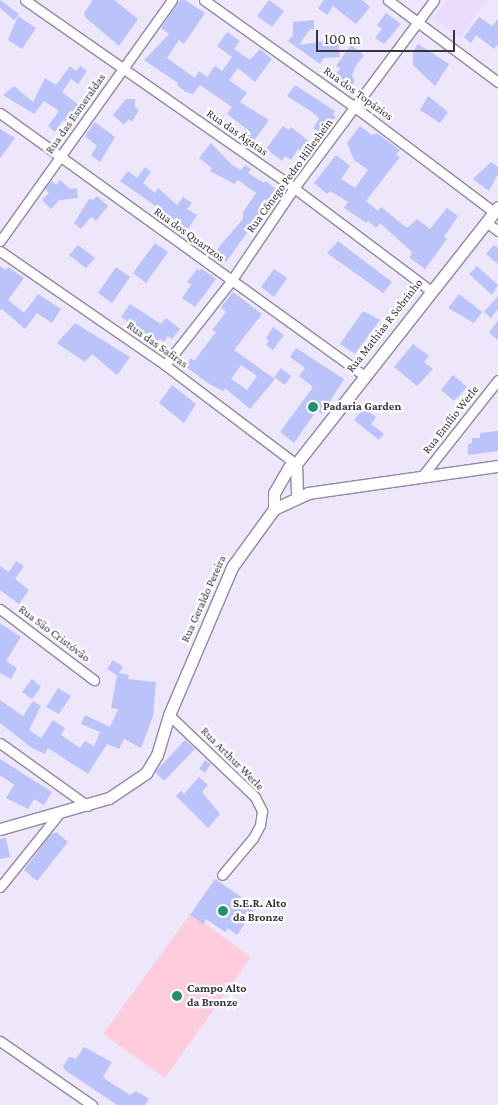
<!DOCTYPE html>
<html>
<head>
<meta charset="utf-8">
<style>
	body { margin:0 }
	#map { position:relative; width:498px; height:1105px; overflow:hidden; background:#eee6fa; font-family:"Crimson Pro",serif }
	div>[style] { position:absolute }
	[style*='--x'] { left:calc(var(--x)*1px); top:calc(var(--y)*1px); width:calc(var(--w)*1px); rotate:calc(var(--a)*1deg) }
	.built>* { inset:0; background:#e9dcfc }
	.green>* { inset:0; background:#fcd }
	.building>* { inset:0; background:#bac4fb }
	.roads { filter:drop-shadow(1px 0 #9387a5) drop-shadow(-1px 0 #9387a5) drop-shadow(0 1px #9387a5) drop-shadow(0 -1px #9387a5) }
	.street>* { height:9px; margin:-4.5px; padding:0 4.5px; transform-origin:4.5px; border-radius:4.5px; background:#fff }
	.secondary>* { height:11px; margin:-5.5px; padding:0 5.5px; transform-origin:5.5px; border-radius:5.5px; background:#fff }
	.dots>* { width:14px; height:14px; translate:-50% -50%; box-sizing:border-box; border:2px solid #fff; border-radius:50% }
	span { translate:-50% -50%; white-space:nowrap; text-align:center; line-height:1.15; -webkit-text-stroke:4.5px #fff; paint-order:stroke }
	.street-label { font-size:12px; color:#393441 }
	.poi-label { font-size:12px; color:#393441; font-weight:700 }
	.left { translate:0 -50%; text-align:left }
	.scale { position:absolute; left:316px; top:30px; width:139px; height:22px; box-sizing:border-box; border:2px solid #393441; border-top:0; padding-left:6px; font-size:15px; line-height:18px; white-space:nowrap; color:#393441; -webkit-text-stroke:4px #fff; paint-order:stroke }
</style>
</head>
<body>
<div id="map">
	<div class="built">
		<div style="clip-path:polygon(447px 0,487px 0,460px 38px,433px 19px)"></div>
	</div>
	<div class="green">
		<div style="clip-path:polygon(191px 913px,251px 957px,165px 1078px,103px 1034px)"></div>
	</div>
	<div class="building">
		<div style="clip-path:polygon(0 0,19px 14px,14px 20px,0 8px)"></div>
		<div style="clip-path:polygon(93px 0,114px 0,138px 19px,119px 46px,85px 17px,84px 13px)"></div>
		<div style="clip-path:polygon(180px 0,185px 0,205px 13px,184px 44px,179px 40px,167px 58px,195px 78px,199px 71px,207px 77px,215px 66px,222px 71px,232px 57px,217px 46px,227px 32px,240px 41px,234px 49px,250px 60px,260px 49px,272px 59px,255px 82px,238px 68px,229px 80px,247px 93px,240px 102px,269px 120px,254px 141px,245px 134px,248px 130px,227px 114px,232px 107px,200px 85px,193px 94px,186px 92px,177px 85px,178px 83px,144px 60px,169px 34px,161px 28px)"></div>
		<div style="clip-path:polygon(269px 0,284px 11px,272px 27px,257px 16px)"></div>
		<div style="clip-path:polygon(324px 0,362px 0,370px 7px,356px 24px,333px 6px,327px 15px,318px 8px)"></div>
		<div style="clip-path:polygon(386px 13px,401px 24px,384px 44px,375px 38px,382px 29px,377px 25px)"></div>
		<div style="clip-path:polygon(18px 16px,36px 28px,22px 49px,8px 40px)"></div>
		<div style="clip-path:polygon(479px 17px,492px 26px,498px 19px,498px 44px,494px 49px,476px 35px,471px 43px,464px 37px)"></div>
		<div style="clip-path:polygon(314px 20px,314px 29px,310px 29px,299px 45px,338px 39px,340px 57px,324px 58px,320px 64px,288px 41px,293px 35px,293px 22px)"></div>
		<div style="clip-path:polygon(418px 44px,449px 64px,435px 86px,413px 65px,413px 52px)"></div>
		<div style="clip-path:polygon(351px 45px,364px 55px,355px 67px,352px 76px,355px 81px,350px 88px,334px 77px,340px 68px,336px 66px)"></div>
		<div style="clip-path:polygon(70px 66px,76px 71px,80px 66px,87px 71px,78px 84px,71px 79px,62px 92px,80px 106px,68px 123px,63px 120px,55px 132px,48px 126px,59px 111px,44px 101px,34px 114px,3px 95px,14px 86px,33px 102px,45px 78px,56px 85px)"></div>
		<div style="clip-path:polygon(295px 85px,335px 111px,333px 115px,336px 117px,321px 133px,313px 128px,319px 119px,315px 114px,287px 96px)"></div>
		<div style="clip-path:polygon(428px 96px,448px 112px,440px 123px,420px 110px)"></div>
		<div style="clip-path:polygon(126px 99px,135px 99px,135px 107px,139px 110px,132px 122px,129px 119px,124px 125px,113px 115px)"></div>
		<div style="clip-path:polygon(95px 122px,115px 137px,100px 162px,91px 155px,97px 146px,85px 136px)"></div>
		<div style="clip-path:polygon(283px 126px,289px 130px,291px 127px,316px 147px,309px 157px,298px 149px,291px 160px,285px 156px,282px 161px,266px 149px)"></div>
		<div style="clip-path:polygon(360px 126px,372px 135px,377px 133px,400px 150px,396px 155px,400px 157px,366px 201px,378px 211px,381px 207px,407px 228px,417px 219px,430px 229px,447px 208px,458px 216px,444px 237px,447px 239px,425px 269px,410px 258px,412px 252px,380px 223px,376px 228px,368px 221px,366px 223px,344px 208px,348px 202px,330px 191px,327px 194px,314px 183px,336px 155px,350px 166px,341px 179px,355px 188px,368px 170px,354px 160px,347px 143px)"></div>
		<div style="clip-path:polygon(0 129px,15px 138px,0 158px)"></div>
		<div style="clip-path:polygon(211px 143px,232px 165px,241px 170px,245px 165px,251px 169px,248px 173px,264px 183px,266px 181px,282px 194px,262px 212px,226px 262px,214px 253px,243px 219px,243px 212px,256px 193px,238px 180px,234px 184px,210px 171px,212px 168px,199px 158px)"></div>
		<div style="clip-path:polygon(491px 162px,498px 167px,498px 174px,489px 191px,473px 179px)"></div>
		<div style="clip-path:polygon(145px 167px,151px 172px,143px 183px,155px 193px,158px 188px,177px 205px,183px 197px,192px 203px,187px 209px,197px 215px,188px 229px,120px 181px,128px 171px,137px 178px)"></div>
		<div style="clip-path:polygon(60px 180px,70px 189px,77px 188px,78px 198px,59px 200px,51px 209px,42px 200px,49px 193px,45px 189px,52px 181px,56px 185px)"></div>
		<div style="clip-path:polygon(97px 196px,108px 206px,96px 221px,91px 217px,81px 229px,74px 223px,89px 199px,93px 200px)"></div>
		<div style="clip-path:polygon(338px 241px,392px 282px,383px 293px,327px 253px)"></div>
		<div style="clip-path:polygon(155px 243px,168px 252px,146px 283px,133px 273px)"></div>
		<div style="clip-path:polygon(78px 245px,95px 258px,86px 268px,69px 255px)"></div>
		<div style="clip-path:polygon(494px 245px,498px 248px,498px 264px,486px 254px)"></div>
		<div style="clip-path:polygon(0 266px,6px 270px,8px 267px,24px 278px,8px 300px,24px 313px,38px 294px,61px 309px,52px 323px,37px 313px,25px 329px,2px 309px,0 311px)"></div>
		<div style="clip-path:polygon(477px 266px,498px 285px,492px 295px,469px 274px)"></div>
		<div style="clip-path:polygon(116px 267px,130px 277px,112px 303px,98px 293px)"></div>
		<div style="clip-path:polygon(201px 268px,216px 279px,195px 307px,182px 298px,191px 285px,187px 282px,197px 269px,200px 271px)"></div>
		<div style="clip-path:polygon(274px 269px,287px 278px,274px 297px,261px 287px)"></div>
		<div style="clip-path:polygon(evenodd,233px 292px,262px 314px,234px 350px,275px 379px,250px 409px,225px 388px,223px 391px,209px 384px,185px 366px,191px 358px,194px 361px,216px 332px,212px 330px,226px 312px,221px 307px,233px 292px,241px 365px,257px 376px,247px 390px,231px 379px,241px 365px)"></div>
		<div style="clip-path:polygon(459px 294px,482px 312px,474px 323px,448px 308px)"></div>
		<div style="clip-path:polygon(498px 296px,498px 309px,491px 318px,484px 312px)"></div>
		<div style="clip-path:polygon(130px 304px,161px 324px,166px 318px,180px 329px,172px 339px,168px 336px,164px 342px,160px 339px,158px 342px,121px 317px)"></div>
		<div style="clip-path:polygon(363px 311px,380px 320px,355px 354px,340px 344px)"></div>
		<div style="clip-path:polygon(498px 320px,498px 340px,489px 333px)"></div>
		<div style="clip-path:polygon(75px 323px,130px 357px,117px 375px,92px 354px,85px 362px,57px 343px)"></div>
		<div style="clip-path:polygon(273px 327px,284px 335px,273px 350px,266px 345px,269px 341px,266px 338px)"></div>
		<div style="clip-path:polygon(413px 344px,429px 356px,424px 362px,433px 369px,417px 386px,394px 367px)"></div>
		<div style="clip-path:polygon(296px 348px,344px 379px,322px 414px,317px 410px,294px 443px,280px 432px,313px 387px,299px 376px,305px 368px,290px 357px)"></div>
		<div style="clip-path:polygon(281px 368px,291px 376px,285px 385px,274px 377px)"></div>
		<div style="clip-path:polygon(453px 375px,467px 387px,454px 401px,441px 390px)"></div>
		<div style="clip-path:polygon(172px 385px,196px 404px,184px 423px,159px 403px)"></div>
		<div style="clip-path:polygon(364px 408px,376px 417px,371px 424px,384px 434px,379px 440px,354px 420px)"></div>
		<div style="clip-path:polygon(498px 431px,498px 451px,468px 455px,468px 444px,472px 443px,472px 438px,480px 438px,480px 433px)"></div>
		<div style="clip-path:polygon(16px 561px,24px 566px,15px 579px,29px 590px,19px 604px,0 590px,0 566px,9px 572px)"></div>
		<div style="clip-path:polygon(0 623px,21px 637px,6px 661px,17px 668px,11px 679px,0 673px)"></div>
		<div style="clip-path:polygon(113px 660px,123px 667px,119px 673px,129px 675px,128px 679px,156px 682px,153px 716px,141px 748px,124px 739px,119px 749px,107px 744px,88px 774px,48px 748px,45px 754px,32px 748px,0 723px,0 700px,23px 716px,33px 701px,41px 706px,29px 730px,41px 738px,53px 720px,65px 728px,61px 735px,80px 748px,85px 741px,94px 746px,100px 732px,81px 724px,85px 715px,110px 727px,118px 709px,111px 708px,117px 675px,107px 669px)"></div>
		<div style="clip-path:polygon(32px 679px,41px 687px,32px 699px,22px 692px)"></div>
		<div style="clip-path:polygon(58px 688px,71px 696px,59px 714px,46px 707px)"></div>
		<div style="clip-path:polygon(185px 740px,195px 749px,164px 781px,155px 772px)"></div>
		<div style="clip-path:polygon(0 759px,52px 792px,44px 805px,34px 799px,28px 809px,6px 798px,14px 785px,0 775px)"></div>
		<div style="clip-path:polygon(205px 760px,211px 764px,205px 773px,199px 769px)"></div>
		<div style="clip-path:polygon(199px 777px,208px 785px,202px 792px,220px 814px,208px 828px,176px 796px,181px 791px,184px 794px)"></div>
		<div style="clip-path:polygon(56px 832px,68px 842px,37px 881px,24px 870px,50px 835px)"></div>
		<div style="clip-path:polygon(6px 838px,10px 857px,0 859px,0 839px)"></div>
		<div style="clip-path:polygon(215px 879px,256px 907px,237px 935px,228px 928px,225px 932px,206px 919px,203px 924px,190px 915px)"></div>
		<div style="clip-path:polygon(84px 1047px,112px 1062px,103px 1077px,105px 1079px,130px 1095px,136px 1091px,149px 1099px,145px 1105px,117px 1105px,65px 1070px,63px 1066px,69px 1057px,76px 1059px)"></div>
	</div>
	<div class="roads">
		<div class="street">
			<div style="--x:25;--y:0;--w:328;--a:34.9"></div>
			<div style="--x:294;--y:188;--w:170;--a:36.9"></div>
			<div style="--x:204;--y:0;--w:186;--a:35.4"></div>
			<div style="--x:356;--y:108;--w:173;--a:37"></div>
			<div style="--x:388;--y:0;--w:137;--a:36.7"></div>
			<div style="--x:0;--y:113;--w:449;--a:35.8"></div>
			<div style="--x:486;--y:222;--w:15;--a:37"></div>
			<div style="--x:0;--y:241;--w:296;--a:-54.5"></div>
			<div style="--x:0;--y:251;--w:201;--a:34.6"></div>
			<div style="--x:165;--y:365;--w:164;--a:37.1"></div>
			<div style="--x:165;--y:365;--w:107;--a:-51.8"></div>
			<div style="--x:231;--y:281;--w:112;--a:-55.9"></div>
			<div style="--x:294;--y:188;--w:234;--a:-53.3"></div>
			<div style="--x:423;--y:475;--w:121;--a:-51.7"></div>
			<div style="--x:0;--y:609;--w:118;--a:37.1"></div>
			<div style="--x:169;--y:715;--w:119;--a:43.6"></div>
			<div style="--x:255;--y:797;--w:16;--a:63"></div>
			<div style="--x:262;--y:811;--w:14;--a:98"></div>
			<div style="--x:260;--y:825;--w:15;--a:118"></div>
			<div style="--x:253;--y:838;--w:48;--a:130"></div>
			<div style="--x:0;--y:743;--w:108;--a:35.6"></div>
			<div style="--x:0;--y:887;--w:91;--a:-51.2"></div>
			<div style="--x:0;--y:1041;--w:112;--a:34.8"></div>
		</div>
		<div class="secondary">
			<div style="--x:296;--y:464;--w:33;--a:88"></div>
			<div style="--x:274;--y:509;--w:16;--a:-90"></div>
			<div style="--x:274;--y:493;--w:30;--a:-60"></div>
			<div style="--x:289;--y:467;--w:8;--a:-23"></div>
			<div style="--x:296;--y:464;--w:327;--a:-51.8"></div>
			<div style="--x:0;--y:829;--w:113;--a:-15.9"></div>
			<div style="--x:109;--y:798;--w:45;--a:-34"></div>
			<div style="--x:146;--y:773;--w:21;--a:-59"></div>
			<div style="--x:157;--y:755;--w:42;--a:-73.3"></div>
			<div style="--x:169;--y:715;--w:161;--a:-66.9"></div>
			<div style="--x:232;--y:567;--w:72;--a:-54.1"></div>
			<div style="--x:274;--y:509;--w:38;--a:-25"></div>
			<div style="--x:308;--y:493;--w:192;--a:-8.1"></div>
		</div>
	</div>
	<div class="dots">
		<div style="left:313px;top:407px;background:#219171"></div>
		<div style="left:223px;top:911px;background:#219171"></div>
		<div style="left:177px;top:996px;background:#219171"></div>
	</div>
	<div class="street-label">
		<span style="left:358px;top:94px;rotate:36deg">Rua dos Topázios</span>
		<span style="left:76px;top:114px;rotate:-55deg">Rua das Esmeraldas</span>
		<span style="left:237px;top:133px;rotate:35deg">Rua das Ágatas</span>
		<span style="left:290px;top:176px;rotate:-54deg">Rua Cônego Pedro Hilleshein</span>
		<span style="left:189px;top:235px;rotate:36deg">Rua dos Quartzos</span>
		<span style="left:385px;top:326px;rotate:-52deg">Rua Mathias R Sobrinho</span>
		<span style="left:157px;top:345px;rotate:35deg">Rua das Safiras</span>
		<span style="left:451px;top:420px;rotate:-52deg">Rua Emílio Werle</span>
		<span style="left:204px;top:599px;rotate:-66deg">Rua Geraldo Pereira</span>
		<span style="left:54px;top:634px;rotate:37deg">Rua São Cristóvão</span>
		<span style="left:232px;top:759px;rotate:45deg">Rua Arthur Werle</span>
	</div>
	<div class="poi-label">
		<span class="left" style="left:323px;top:407px">Padaria Garden</span>
		<span class="left" style="left:233px;top:911px">S.E.R. Alto<br>da Bronze</span>
		<span class="left" style="left:187px;top:996px">Campo Alto<br>da Bronze</span>
	</div>
	<div class="scale">100 m</div>
</div>
</body>
</html>
